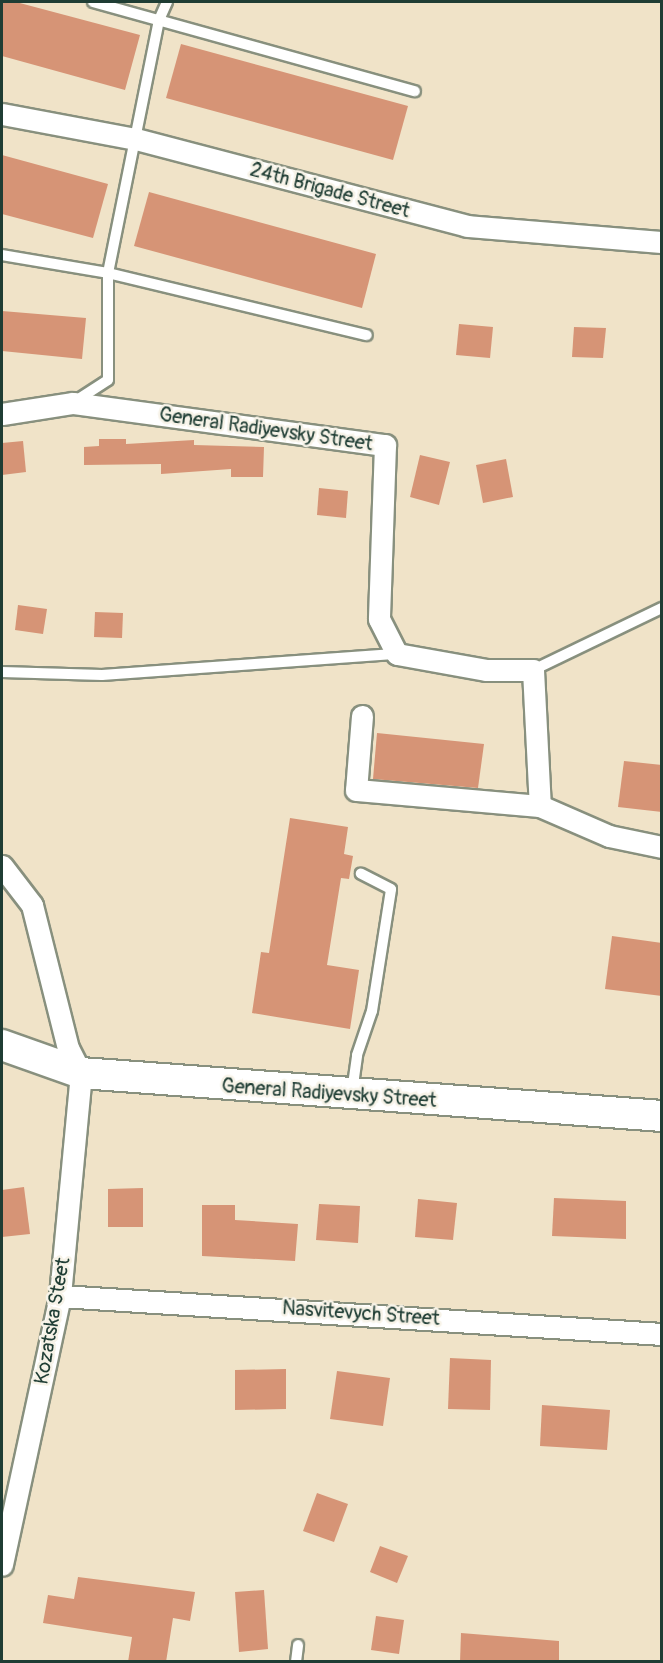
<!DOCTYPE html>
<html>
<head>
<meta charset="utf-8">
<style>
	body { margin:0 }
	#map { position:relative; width:663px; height:1663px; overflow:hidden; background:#f0e3c8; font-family:Pangolin,sans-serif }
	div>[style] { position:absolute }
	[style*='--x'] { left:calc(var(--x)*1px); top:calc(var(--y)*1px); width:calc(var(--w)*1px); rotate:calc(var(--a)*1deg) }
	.building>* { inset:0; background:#d69476 }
	.roads { filter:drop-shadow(2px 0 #88907e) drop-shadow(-2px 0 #88907e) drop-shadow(0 2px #88907e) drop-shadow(0 -2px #88907e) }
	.lane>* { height:10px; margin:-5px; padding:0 5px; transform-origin:5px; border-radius:5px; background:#fff }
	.street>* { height:21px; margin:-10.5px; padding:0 10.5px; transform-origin:10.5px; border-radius:10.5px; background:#fff }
	.secondary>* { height:30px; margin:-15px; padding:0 15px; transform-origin:15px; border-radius:15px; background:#fff }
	span { translate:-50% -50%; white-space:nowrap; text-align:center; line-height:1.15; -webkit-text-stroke:5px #f7f3e8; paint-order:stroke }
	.street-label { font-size:20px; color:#1f3d34 }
	.frame { position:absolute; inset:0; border:3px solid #1f3d34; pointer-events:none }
</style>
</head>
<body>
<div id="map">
	<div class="building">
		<div style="clip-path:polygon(2px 2px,16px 2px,140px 35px,125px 90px,2px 56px)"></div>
		<div style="clip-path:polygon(181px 44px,408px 106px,393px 160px,166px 98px)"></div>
		<div style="clip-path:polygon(2px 155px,108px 184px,93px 238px,2px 214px)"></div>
		<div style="clip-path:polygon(149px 192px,376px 254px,362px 308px,134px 246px)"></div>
		<div style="clip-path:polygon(2px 311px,86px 318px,82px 359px,2px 351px)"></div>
		<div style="clip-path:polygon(459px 324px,493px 327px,490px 358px,456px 355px)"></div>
		<div style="clip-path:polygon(574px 327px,606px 328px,603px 358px,572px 357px)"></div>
		<div style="clip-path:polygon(99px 439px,126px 439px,126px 444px,194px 440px,194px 445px,264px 447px,263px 477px,231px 477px,231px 469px,161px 474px,161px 464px,84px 465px,84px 447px,99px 446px)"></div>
		<div style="clip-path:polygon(23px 441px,26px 472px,2px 475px,2px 443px)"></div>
		<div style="clip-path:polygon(420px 455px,450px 462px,439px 505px,410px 497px)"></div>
		<div style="clip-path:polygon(506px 459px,513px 497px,483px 503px,476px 465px)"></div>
		<div style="clip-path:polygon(319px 488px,348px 491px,346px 518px,317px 515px)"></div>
		<div style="clip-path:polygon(18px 605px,47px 609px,43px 634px,15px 630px)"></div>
		<div style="clip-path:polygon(95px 612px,123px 613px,122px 638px,94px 637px)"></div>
		<div style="clip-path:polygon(377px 733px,484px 744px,478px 788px,373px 779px)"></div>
		<div style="clip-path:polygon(624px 761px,662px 765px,662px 812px,618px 807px)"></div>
		<div style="clip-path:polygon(290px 818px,348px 827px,344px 854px,353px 856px,349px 879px,341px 878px,327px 965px,359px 970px,350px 1029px,252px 1013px,261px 952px,269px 953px)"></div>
		<div style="clip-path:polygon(612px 936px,662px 943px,662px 996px,605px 989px)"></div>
		<div style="clip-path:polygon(24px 1187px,30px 1234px,2px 1237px,2px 1190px)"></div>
		<div style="clip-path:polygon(143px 1188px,143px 1227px,108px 1227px,108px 1189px)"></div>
		<div style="clip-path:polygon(554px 1198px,626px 1201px,626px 1239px,552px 1236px)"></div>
		<div style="clip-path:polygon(418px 1199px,457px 1203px,453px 1240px,415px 1237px)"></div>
		<div style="clip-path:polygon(319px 1204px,360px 1206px,358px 1243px,316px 1240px)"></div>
		<div style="clip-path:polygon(202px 1205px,235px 1205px,235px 1220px,298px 1224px,295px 1261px,202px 1256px)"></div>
		<div style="clip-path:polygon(450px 1358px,491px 1360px,490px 1410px,448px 1409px)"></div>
		<div style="clip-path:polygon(286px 1369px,286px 1409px,235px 1410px,235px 1370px)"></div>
		<div style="clip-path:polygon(337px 1371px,390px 1378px,383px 1426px,330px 1419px)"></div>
		<div style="clip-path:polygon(542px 1405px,610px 1410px,607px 1450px,540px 1446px)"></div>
		<div style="clip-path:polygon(317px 1493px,348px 1504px,334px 1542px,303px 1531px)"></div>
		<div style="clip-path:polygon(380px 1546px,408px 1556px,397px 1583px,370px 1572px)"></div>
		<div style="clip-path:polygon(78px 1577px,195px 1592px,190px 1621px,173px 1618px,166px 1662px,128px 1662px,132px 1637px,43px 1623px,48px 1595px,74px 1599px)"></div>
		<div style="clip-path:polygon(264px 1590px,268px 1649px,239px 1652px,235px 1592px)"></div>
		<div style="clip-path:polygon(376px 1616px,404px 1620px,399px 1654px,371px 1650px)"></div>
		<div style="clip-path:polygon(461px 1633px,559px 1641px,559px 1662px,460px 1662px)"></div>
	</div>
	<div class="roads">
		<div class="lane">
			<div style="--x:93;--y:2;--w:334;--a:15.5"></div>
			<div style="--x:2;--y:255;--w:108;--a:9.6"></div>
			<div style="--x:108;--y:273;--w:266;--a:13.5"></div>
			<div style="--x:74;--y:402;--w:40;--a:-32.9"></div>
			<div style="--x:108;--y:380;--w:107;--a:-90"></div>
			<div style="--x:108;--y:273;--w:258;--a:-78.6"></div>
			<div style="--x:159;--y:20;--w:20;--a:-66"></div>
			<div style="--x:533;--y:670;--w:143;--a:-25.7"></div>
			<div style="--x:2;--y:672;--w:100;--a:1.7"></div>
			<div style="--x:102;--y:675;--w:296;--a:-4.1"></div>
			<div style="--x:352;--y:1092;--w:37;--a:-82"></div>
			<div style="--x:357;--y:1055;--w:46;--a:-71.2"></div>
			<div style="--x:372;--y:1011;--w:123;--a:-81.1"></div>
			<div style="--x:391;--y:889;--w:34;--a:-153"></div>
			<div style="--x:296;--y:1662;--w:17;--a:-83"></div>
		</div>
		<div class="street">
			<div style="--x:2;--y:114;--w:136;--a:10.6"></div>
			<div style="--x:136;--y:139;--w:342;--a:14.7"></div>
			<div style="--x:467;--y:226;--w:196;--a:4.7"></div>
			<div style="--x:2;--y:414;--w:72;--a:-8.8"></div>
			<div style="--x:73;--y:403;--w:315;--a:7.7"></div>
			<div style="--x:385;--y:445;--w:174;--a:92"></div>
			<div style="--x:379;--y:619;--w:39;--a:63"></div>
			<div style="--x:397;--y:654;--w:90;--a:10.2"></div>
			<div style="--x:486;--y:670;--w:47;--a:0"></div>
			<div style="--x:533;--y:670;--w:136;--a:87.1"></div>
			<div style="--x:540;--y:806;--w:75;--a:23.5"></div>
			<div style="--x:609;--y:836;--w:54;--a:11.7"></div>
			<div style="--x:362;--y:716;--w:74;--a:94.6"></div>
			<div style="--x:356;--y:790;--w:185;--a:5"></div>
			<div style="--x:2;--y:866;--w:49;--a:52.4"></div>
			<div style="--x:32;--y:905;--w:147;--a:75.9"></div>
			<div style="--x:68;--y:1048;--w:28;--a:63"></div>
			<div style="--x:81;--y:1073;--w:224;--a:95.4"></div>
			<div style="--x:60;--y:1296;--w:275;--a:102.2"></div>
			<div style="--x:60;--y:1296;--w:603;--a:3.61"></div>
		</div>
		<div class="secondary">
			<div style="--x:2;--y:1045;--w:84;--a:19.5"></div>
			<div style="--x:81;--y:1073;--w:583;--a:4.23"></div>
		</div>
	</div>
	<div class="street-label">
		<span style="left:330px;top:190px;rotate:15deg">24th Brigade Street</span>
		<span style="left:266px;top:429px;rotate:8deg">General Radiyevsky Street</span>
		<span style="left:329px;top:1093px;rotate:4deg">General Radiyevsky Street</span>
		<span style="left:361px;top:1313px;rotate:4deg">Nasvitevych Street</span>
		<span style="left:52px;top:1321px;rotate:-80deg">Kozatska Steet</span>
	</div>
	<div class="frame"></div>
</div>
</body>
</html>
